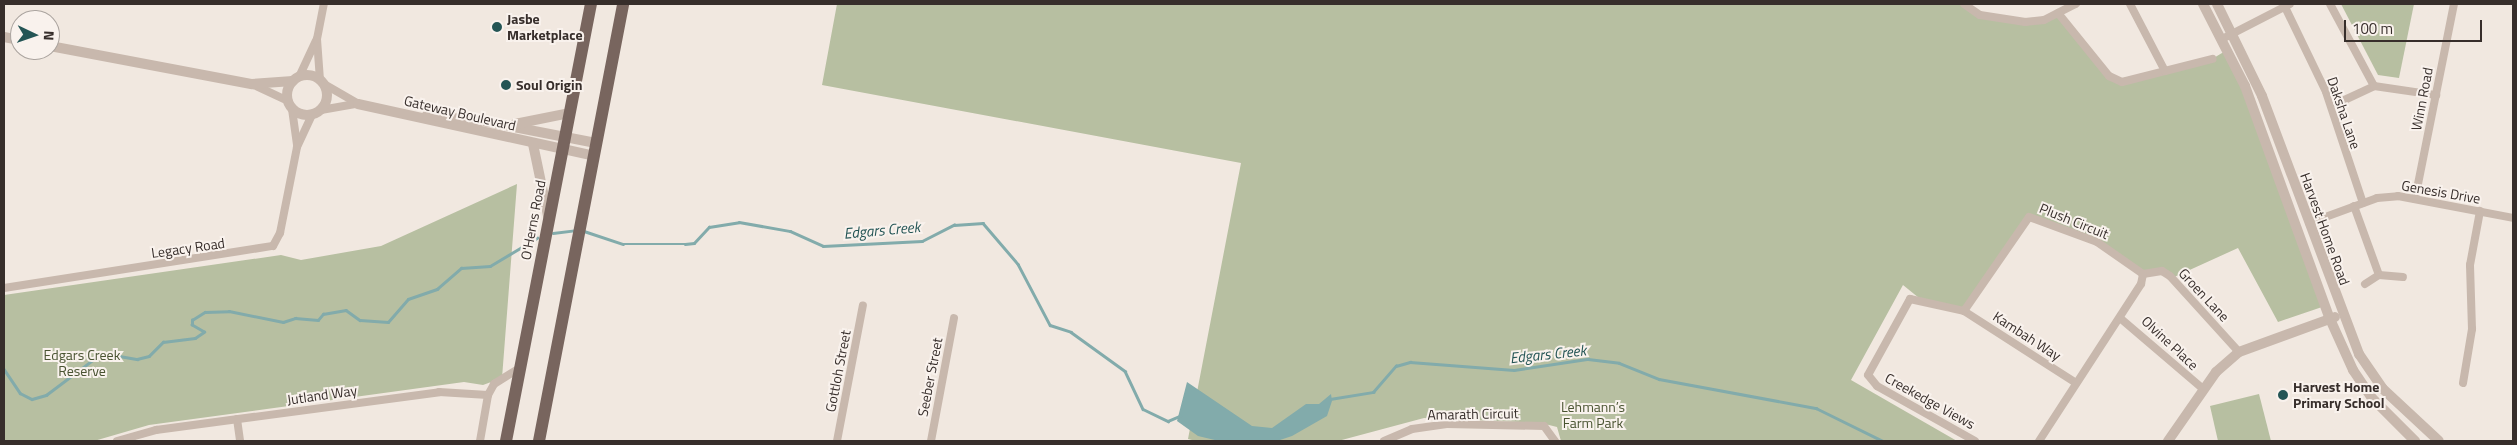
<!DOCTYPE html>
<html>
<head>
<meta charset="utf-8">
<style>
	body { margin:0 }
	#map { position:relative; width:2517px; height:445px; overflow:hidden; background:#f1e8e0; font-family:"Titillium Web",sans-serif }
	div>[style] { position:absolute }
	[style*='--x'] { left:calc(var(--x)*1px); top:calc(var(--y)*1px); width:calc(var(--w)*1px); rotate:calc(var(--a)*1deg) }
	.green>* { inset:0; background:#b7bfa1 }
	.water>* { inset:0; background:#82abab }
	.stream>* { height:2.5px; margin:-1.25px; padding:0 1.25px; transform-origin:1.25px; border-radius:1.25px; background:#82abab }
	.minor>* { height:8px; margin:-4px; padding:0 4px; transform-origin:4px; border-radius:4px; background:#c8b8ad }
	.tertiary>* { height:10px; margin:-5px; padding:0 5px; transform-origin:5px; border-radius:5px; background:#c8b8ad }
	.tertiary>.ring { margin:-5px; padding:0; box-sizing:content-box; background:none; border:10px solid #c8b8ad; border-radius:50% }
	.primary>* { height:12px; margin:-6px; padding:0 6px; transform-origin:6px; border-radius:6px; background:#78655e }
	.dots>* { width:14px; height:14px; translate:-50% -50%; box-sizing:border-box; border:2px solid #f9f2ed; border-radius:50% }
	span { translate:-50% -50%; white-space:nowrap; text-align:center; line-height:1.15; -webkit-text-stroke:4px #f9f2ed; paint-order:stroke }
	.poi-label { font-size:14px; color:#372e2b; font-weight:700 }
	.left { translate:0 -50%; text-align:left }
	.street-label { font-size:14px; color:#372e2b }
	.park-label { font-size:14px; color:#495331 }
	.water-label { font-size:15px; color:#245555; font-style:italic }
	.frame { position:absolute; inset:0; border:5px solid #372e2b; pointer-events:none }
	.north { position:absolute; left:10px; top:10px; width:50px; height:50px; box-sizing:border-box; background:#f9f2ed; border:1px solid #aba49f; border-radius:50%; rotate:93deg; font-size:14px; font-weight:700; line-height:20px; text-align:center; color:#372e2b }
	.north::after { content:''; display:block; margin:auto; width:18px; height:22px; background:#245555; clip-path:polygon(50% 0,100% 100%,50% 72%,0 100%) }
	.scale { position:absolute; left:2344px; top:20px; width:138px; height:22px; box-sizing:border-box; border:2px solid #372e2b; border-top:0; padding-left:6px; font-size:15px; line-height:18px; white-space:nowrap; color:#372e2b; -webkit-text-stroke:4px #f9f2ed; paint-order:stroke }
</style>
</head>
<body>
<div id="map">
	<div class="green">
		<div style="clip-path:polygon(837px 4px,1964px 4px,1973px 12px,2025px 22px,2058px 13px,2114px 80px,2212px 59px,2227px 50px,2325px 306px,2278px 322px,2238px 248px,2172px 278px,2166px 273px,2143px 274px,2107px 248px,2033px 217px,1964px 311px,1919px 298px,1903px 285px,1851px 380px,1957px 441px,1561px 441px,1557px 427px,1541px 423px,1424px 418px,1338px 441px,1196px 441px,1188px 439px,1241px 163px,822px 85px)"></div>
		<div style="clip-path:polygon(2341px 4px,2414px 4px,2399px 78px,2378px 75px)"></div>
		<div style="clip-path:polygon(517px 184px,502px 378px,483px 385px,464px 382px,149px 425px,94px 441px,4px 441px,4px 295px,281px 255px,301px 260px,381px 246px)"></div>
		<div style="clip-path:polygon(2259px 394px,2271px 441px,2218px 441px,2210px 406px)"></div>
	</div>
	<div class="water">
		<div style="clip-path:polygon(1187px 382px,1252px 426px,1272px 428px,1306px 404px,1319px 404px,1331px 394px,1332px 401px,1327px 416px,1292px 436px,1277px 441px,1219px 441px,1198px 436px,1177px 421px)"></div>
	</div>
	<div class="stream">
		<div style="--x:584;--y:231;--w:41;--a:18.4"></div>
		<div style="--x:623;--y:244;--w:62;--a:0"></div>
		<div style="--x:685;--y:244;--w:9;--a:-6"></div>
		<div style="--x:694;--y:243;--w:22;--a:-47"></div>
		<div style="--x:709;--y:227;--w:30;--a:-9"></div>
		<div style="--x:739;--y:222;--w:52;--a:10"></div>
		<div style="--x:790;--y:231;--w:36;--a:24"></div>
		<div style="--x:823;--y:246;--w:99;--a:-2.9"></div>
		<div style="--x:922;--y:241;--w:36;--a:-27"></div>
		<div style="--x:954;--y:225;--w:29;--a:-4"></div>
		<div style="--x:983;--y:223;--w:54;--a:49.5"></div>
		<div style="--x:1018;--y:264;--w:69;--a:62.3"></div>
		<div style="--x:1050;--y:325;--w:22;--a:18"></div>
		<div style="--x:1071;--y:332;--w:67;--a:35.8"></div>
		<div style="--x:1125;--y:371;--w:42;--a:64.7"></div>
		<div style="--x:1143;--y:409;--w:28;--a:26"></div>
		<div style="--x:1168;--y:421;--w:13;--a:-23"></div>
		<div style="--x:553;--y:233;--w:23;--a:-7"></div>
		<div style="--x:4;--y:369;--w:29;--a:56"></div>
		<div style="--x:20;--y:393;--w:13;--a:27"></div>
		<div style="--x:32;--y:399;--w:15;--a:-16"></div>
		<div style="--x:46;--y:395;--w:70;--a:-36.9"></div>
		<div style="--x:102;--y:353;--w:36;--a:10"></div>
		<div style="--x:137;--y:359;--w:12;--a:-14"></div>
		<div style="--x:149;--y:356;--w:20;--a:-45"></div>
		<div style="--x:163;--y:342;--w:32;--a:-7"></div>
		<div style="--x:195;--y:338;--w:11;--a:-34"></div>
		<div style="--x:204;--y:332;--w:14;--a:-150"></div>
		<div style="--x:192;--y:325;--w:5;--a:-90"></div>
		<div style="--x:192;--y:320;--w:15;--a:-32"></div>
		<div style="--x:205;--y:312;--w:24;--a:-2"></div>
		<div style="--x:229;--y:311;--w:55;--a:11.5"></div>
		<div style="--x:283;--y:322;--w:13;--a:-18"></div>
		<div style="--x:295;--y:318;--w:23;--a:5"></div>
		<div style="--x:318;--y:320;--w:8;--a:-50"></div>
		<div style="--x:323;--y:314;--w:23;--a:-10"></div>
		<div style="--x:346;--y:310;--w:17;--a:36"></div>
		<div style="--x:360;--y:320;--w:28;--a:4"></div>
		<div style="--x:388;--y:322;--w:30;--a:-49"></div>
		<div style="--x:408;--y:299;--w:31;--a:-19"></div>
		<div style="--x:437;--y:289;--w:32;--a:-41"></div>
		<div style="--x:461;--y:268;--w:29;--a:-4"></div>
		<div style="--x:490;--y:266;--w:55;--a:-30.8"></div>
		<div style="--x:1330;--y:399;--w:44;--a:-9.2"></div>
		<div style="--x:1373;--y:392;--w:35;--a:-49"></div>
		<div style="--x:1396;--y:366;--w:15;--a:-16"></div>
		<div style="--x:1410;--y:362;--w:104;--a:4.4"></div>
		<div style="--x:1514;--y:370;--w:75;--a:-8.5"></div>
		<div style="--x:1588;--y:359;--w:31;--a:7"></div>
		<div style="--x:1619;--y:363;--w:43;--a:21.8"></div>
		<div style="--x:1659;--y:379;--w:160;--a:10.5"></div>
		<div style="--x:1816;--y:408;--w:75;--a:26.2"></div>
	</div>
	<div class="minor">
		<div style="--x:1964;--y:4;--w:19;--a:35"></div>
		<div style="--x:1980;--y:15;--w:46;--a:8.8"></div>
		<div style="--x:2025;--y:22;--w:19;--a:-6"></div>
		<div style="--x:2044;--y:20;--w:36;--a:-27"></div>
		<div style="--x:2330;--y:4;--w:93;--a:61.8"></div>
		<div style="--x:2285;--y:7;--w:94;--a:64.2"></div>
		<div style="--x:2326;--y:92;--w:117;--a:71.6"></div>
		<div style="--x:2058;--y:13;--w:81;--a:51"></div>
		<div style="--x:2109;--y:76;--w:14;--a:25"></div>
		<div style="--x:2122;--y:82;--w:44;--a:-14.3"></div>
		<div style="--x:2165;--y:71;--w:76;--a:-117.6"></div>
		<div style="--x:2222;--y:39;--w:76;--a:-27.2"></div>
		<div style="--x:2165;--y:71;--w:49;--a:-14.3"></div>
		<div style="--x:299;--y:77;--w:40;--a:-65"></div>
		<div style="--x:320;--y:80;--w:41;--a:-94.2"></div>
		<div style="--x:317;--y:39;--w:36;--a:-79"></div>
		<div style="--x:324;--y:84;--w:39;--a:30"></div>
		<div style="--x:254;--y:85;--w:38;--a:25"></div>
		<div style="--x:2338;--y:103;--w:40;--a:-25"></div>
		<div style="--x:2374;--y:86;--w:63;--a:8.3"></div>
		<div style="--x:292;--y:109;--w:36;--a:82"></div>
		<div style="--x:321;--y:110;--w:36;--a:-10"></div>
		<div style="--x:2415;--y:199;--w:199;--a:-78.7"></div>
		<div style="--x:2354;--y:206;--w:73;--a:70.1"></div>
		<div style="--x:2309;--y:223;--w:72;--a:-20.2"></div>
		<div style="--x:2377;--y:198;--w:21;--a:-5"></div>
		<div style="--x:2398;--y:196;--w:117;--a:10.8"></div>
		<div style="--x:2143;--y:274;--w:19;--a:-9"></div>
		<div style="--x:2162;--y:271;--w:9;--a:32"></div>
		<div style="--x:2170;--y:276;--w:103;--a:47.8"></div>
		<div style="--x:2365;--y:284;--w:17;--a:-33"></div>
		<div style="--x:2379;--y:275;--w:24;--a:5"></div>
		<div style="--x:4;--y:288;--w:272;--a:-8.9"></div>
		<div style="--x:273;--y:246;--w:15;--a:-62"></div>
		<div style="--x:280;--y:233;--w:88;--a:-78.8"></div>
		<div style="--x:297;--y:147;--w:35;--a:-65"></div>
		<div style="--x:1964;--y:311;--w:133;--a:32.7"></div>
		<div style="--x:2120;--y:318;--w:109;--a:40.5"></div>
		<div style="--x:2463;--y:383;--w:55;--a:-80.5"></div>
		<div style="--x:2472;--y:329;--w:64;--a:-91.8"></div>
		<div style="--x:2470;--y:265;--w:55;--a:-79.5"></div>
		<div style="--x:237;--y:419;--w:22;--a:82"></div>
		<div style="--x:117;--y:441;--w:41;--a:-15.8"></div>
		<div style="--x:156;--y:430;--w:286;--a:-7.6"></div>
		<div style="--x:439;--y:392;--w:49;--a:3.5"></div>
		<div style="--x:488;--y:395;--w:13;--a:-61"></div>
		<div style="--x:494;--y:384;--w:31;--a:-32"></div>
		<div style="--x:480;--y:441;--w:47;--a:-80.1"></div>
		<div style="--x:837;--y:441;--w:138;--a:-79.2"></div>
		<div style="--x:931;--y:441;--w:125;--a:-79.4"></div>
		<div style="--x:1384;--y:441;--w:30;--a:-23"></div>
		<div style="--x:1412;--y:429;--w:35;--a:-8"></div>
		<div style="--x:1447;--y:424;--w:97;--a:1.2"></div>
		<div style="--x:1544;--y:426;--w:19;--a:54"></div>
		<div style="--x:1975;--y:441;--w:112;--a:-150.7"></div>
		<div style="--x:1877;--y:386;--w:14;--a:-129"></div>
		<div style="--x:1868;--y:375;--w:87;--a:-61.1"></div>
		<div style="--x:1910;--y:299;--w:55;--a:12.5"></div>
		<div style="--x:1964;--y:311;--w:114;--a:-55.3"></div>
		<div style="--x:2029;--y:217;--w:72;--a:20.2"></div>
		<div style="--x:2097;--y:242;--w:56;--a:34.8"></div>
		<div style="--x:2143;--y:274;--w:10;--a:101"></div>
		<div style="--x:2141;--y:284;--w:187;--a:123"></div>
	</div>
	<div class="tertiary">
		<div style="--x:2203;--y:4;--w:92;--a:62.9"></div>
		<div style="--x:2245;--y:86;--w:248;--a:70"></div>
		<div style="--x:2330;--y:319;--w:56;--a:65.7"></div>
		<div style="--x:2353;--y:370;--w:34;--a:56"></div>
		<div style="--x:2372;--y:398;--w:61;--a:45"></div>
		<div style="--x:2217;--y:4;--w:102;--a:63.9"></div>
		<div style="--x:2262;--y:96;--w:276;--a:69.4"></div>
		<div style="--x:2359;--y:354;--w:42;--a:55.6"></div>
		<div style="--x:2383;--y:389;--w:76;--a:42.9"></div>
		<div style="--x:4;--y:37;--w:16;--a:11"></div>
		<div style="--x:50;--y:46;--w:206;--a:10.7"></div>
		<div style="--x:252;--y:84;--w:41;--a:-4.2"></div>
		<div class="ring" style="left:287px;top:75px;width:30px;height:30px"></div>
		<div style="--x:358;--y:104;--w:242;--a:12.4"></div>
		<div style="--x:427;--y:115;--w:61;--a:6.5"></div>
		<div style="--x:488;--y:122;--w:110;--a:11"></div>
		<div style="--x:515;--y:124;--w:55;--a:-11.5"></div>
		<div style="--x:533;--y:144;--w:74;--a:78.2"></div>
		<div style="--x:2168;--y:441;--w:84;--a:-55.2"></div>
		<div style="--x:2216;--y:372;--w:30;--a:-41"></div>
		<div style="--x:2239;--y:352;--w:102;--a:-20"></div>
	</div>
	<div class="primary">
		<div style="--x:506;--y:441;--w:445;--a:-79"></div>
		<div style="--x:539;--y:441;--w:445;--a:-79.1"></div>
	</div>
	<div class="dots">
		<div style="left:497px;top:27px;background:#245555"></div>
		<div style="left:506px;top:85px;background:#245555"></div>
		<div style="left:2283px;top:395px;background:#245555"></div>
	</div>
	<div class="poi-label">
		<span class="left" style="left:507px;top:27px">Jasbe<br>Marketplace</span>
		<span class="left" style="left:516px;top:85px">Soul Origin</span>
		<span class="left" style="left:2293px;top:395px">Harvest Home<br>Primary School</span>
	</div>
	<div class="street-label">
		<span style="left:2422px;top:99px;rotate:-79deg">Winn Road</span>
		<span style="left:460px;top:113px;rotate:13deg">Gateway Boulevard</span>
		<span style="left:2344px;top:113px;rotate:71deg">Daksha Lane</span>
		<span style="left:2441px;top:192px;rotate:10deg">Genesis Drive</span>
		<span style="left:533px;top:220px;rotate:-79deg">O'Herns Road</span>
		<span style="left:2074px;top:221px;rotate:22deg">Plush Circuit</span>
		<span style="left:2325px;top:229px;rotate:70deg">Harvest Home Road</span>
		<span style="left:188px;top:248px;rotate:-8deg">Legacy Road</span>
		<span style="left:2204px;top:295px;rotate:47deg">Groen Lane</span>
		<span style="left:2027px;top:336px;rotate:33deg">Kambah Way</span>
		<span style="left:2170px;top:343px;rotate:43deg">Olvine Place</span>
		<span style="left:838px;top:371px;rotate:-79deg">Gottloh Street</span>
		<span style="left:930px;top:377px;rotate:-79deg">Seeber Street</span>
		<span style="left:322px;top:395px;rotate:-8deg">Jutland Way</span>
		<span style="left:1930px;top:401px;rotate:29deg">Creekedge Views</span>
		<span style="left:1473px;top:414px;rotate:-1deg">Amarath Circuit</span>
	</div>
	<div class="park-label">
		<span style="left:82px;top:363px">Edgars Creek<br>Reserve</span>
		<span style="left:1593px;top:415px">Lehmann’s<br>Farm Park</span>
	</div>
	<div class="water-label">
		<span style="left:882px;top:230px;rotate:-5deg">Edgars Creek</span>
		<span style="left:1548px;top:354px;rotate:-6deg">Edgars Creek</span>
	</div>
	<div class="frame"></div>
	<div class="north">N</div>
	<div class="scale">100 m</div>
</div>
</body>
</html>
